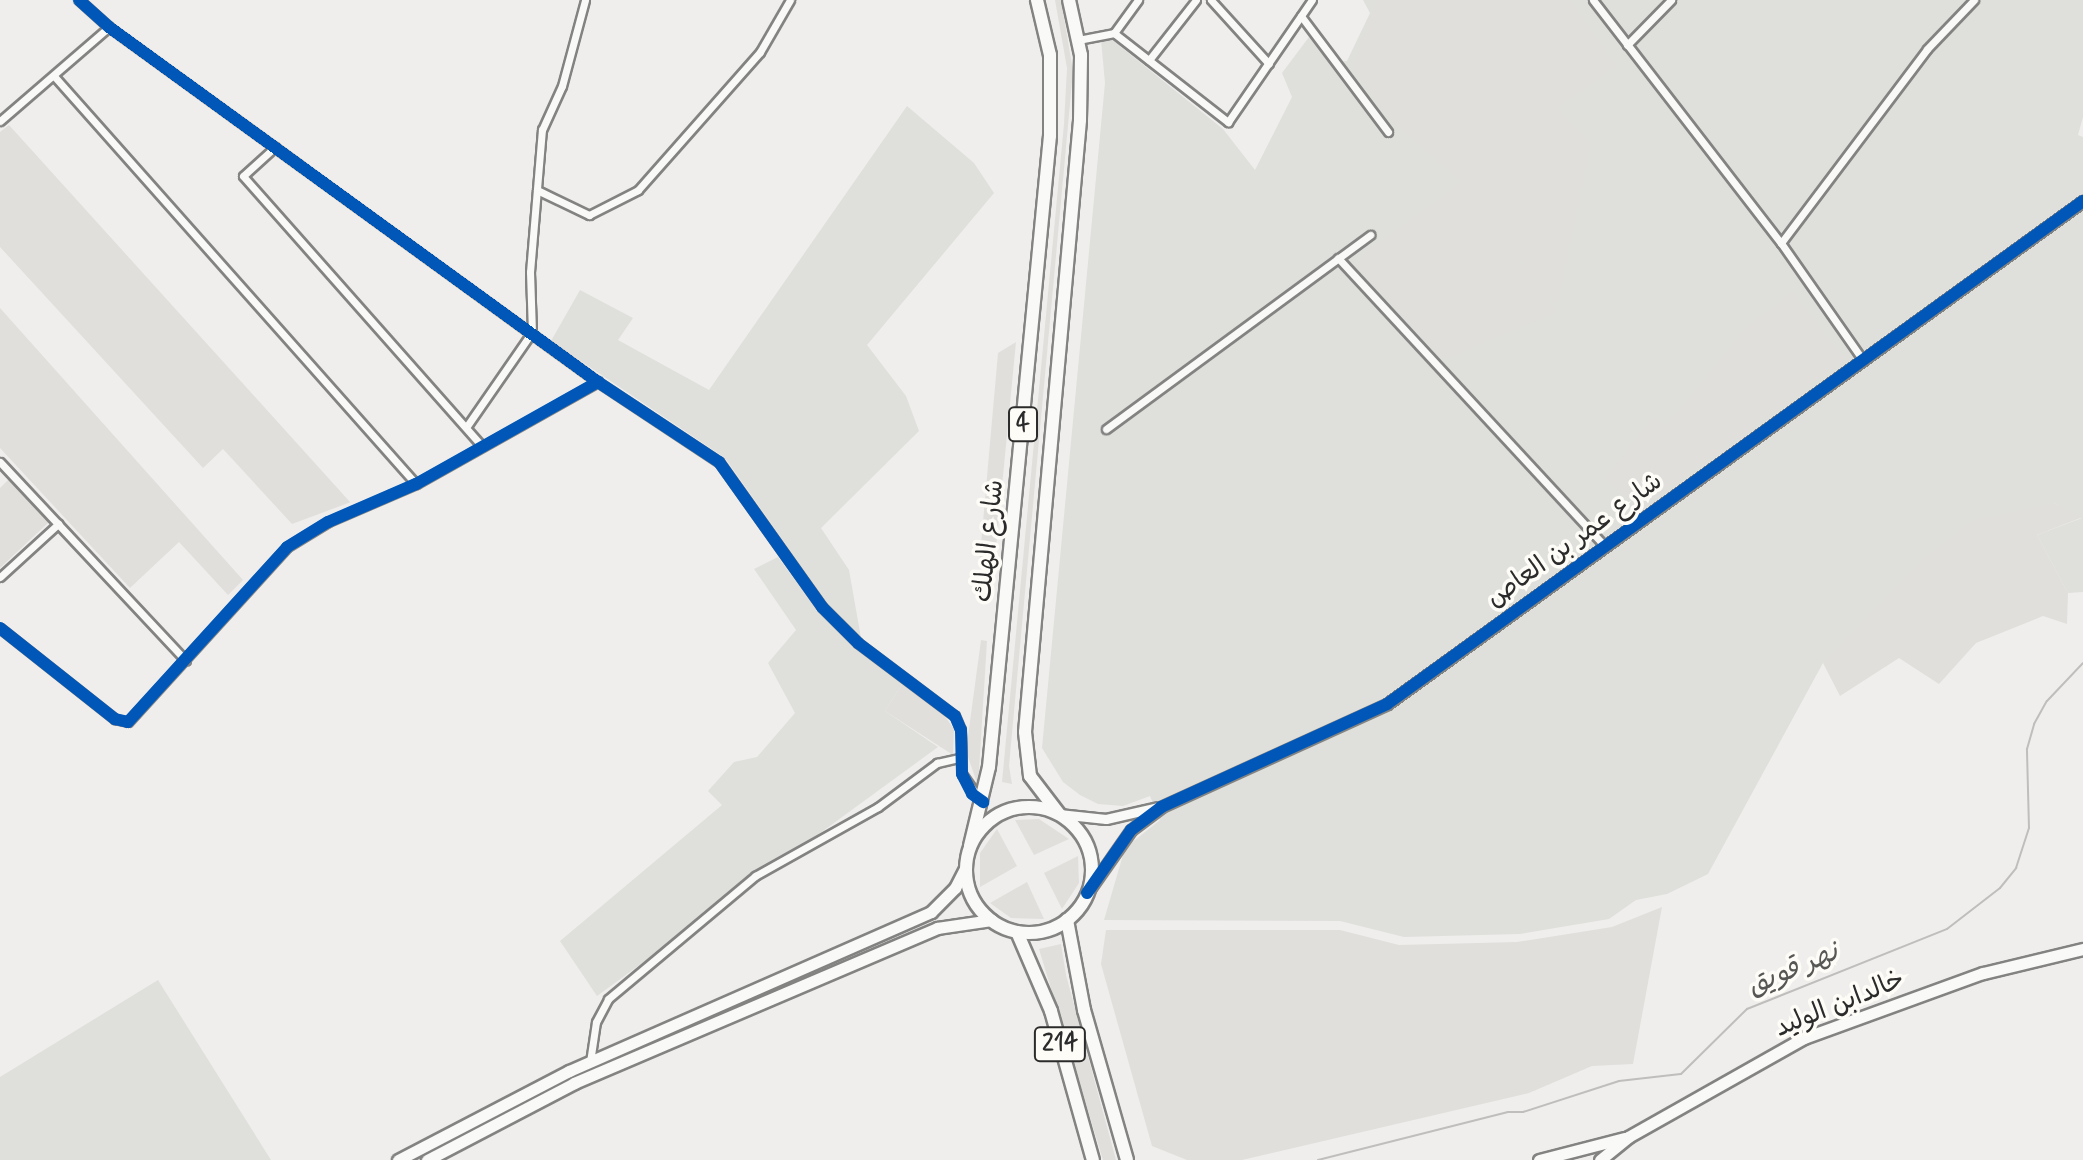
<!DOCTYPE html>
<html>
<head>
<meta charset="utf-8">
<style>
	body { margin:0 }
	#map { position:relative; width:2083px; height:1160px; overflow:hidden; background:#efeeec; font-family:Mynerve,"Playpen Sans Arabic",sans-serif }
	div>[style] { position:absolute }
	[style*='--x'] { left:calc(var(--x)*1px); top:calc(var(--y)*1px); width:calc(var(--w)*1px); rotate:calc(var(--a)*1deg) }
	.built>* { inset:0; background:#dfdfdc }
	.green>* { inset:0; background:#e0dfdc }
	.stream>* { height:2px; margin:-1px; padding:0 1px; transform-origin:1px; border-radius:1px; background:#bfbebc }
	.roads { filter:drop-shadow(2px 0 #838382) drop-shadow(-2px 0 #838382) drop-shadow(0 2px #838382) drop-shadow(0 -2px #838382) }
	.minor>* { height:7px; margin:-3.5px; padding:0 3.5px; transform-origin:3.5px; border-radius:3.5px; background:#f9f9f7 }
	.tertiary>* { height:9px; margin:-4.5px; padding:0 4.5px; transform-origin:4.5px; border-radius:4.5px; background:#f9f9f7 }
	.secondary>* { height:11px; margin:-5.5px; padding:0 5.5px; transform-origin:5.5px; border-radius:5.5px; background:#f9f9f7 }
	.trunk>* { height:12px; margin:-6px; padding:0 6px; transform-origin:6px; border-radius:6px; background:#f9f9f7 }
	.trunk>.ring { margin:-6px; padding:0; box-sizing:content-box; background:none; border:12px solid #f9f9f7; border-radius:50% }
	.cycleway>* { height:12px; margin:-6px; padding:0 6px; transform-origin:6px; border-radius:6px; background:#0057b8 }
	span { translate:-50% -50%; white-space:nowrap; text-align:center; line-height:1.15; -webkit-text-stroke:7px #fdfcf7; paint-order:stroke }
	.shield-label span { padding:2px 6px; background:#fdfcf7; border:2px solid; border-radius:6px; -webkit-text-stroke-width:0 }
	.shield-label { font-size:24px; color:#2b2b2b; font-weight:700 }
	.street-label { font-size:26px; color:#2b2b2b }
	.water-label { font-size:28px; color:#575756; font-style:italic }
</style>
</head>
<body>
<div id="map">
	<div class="built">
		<div style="clip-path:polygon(1363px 0,2083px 0,2083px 117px,2078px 135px,2083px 137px,2083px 592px,2068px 593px,2037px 535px,2082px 518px,2054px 503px,1823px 663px,1708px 874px,1667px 894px,1636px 900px,1609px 919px,1520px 934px,1404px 937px,1340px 921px,1104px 920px,1125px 848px,1160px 820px,1150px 796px,1123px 806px,1098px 804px,1080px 795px,1063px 782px,1042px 748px,1105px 83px,1101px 40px,1111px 39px,1223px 129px,1255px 170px,1292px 97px,1282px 73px,1309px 37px,1336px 62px,1347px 61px,1370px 13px)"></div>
		<div style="clip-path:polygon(907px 106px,974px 163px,994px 193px,867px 345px,906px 396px,919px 431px,821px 528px,849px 570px,861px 638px,827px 603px,725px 458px,551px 341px,580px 290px,633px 318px,618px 340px,709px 390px)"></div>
		<div style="clip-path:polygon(778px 557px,818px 611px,854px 648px,903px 683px,885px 711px,938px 747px,597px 996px,560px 941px,722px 805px,708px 791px,734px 762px,757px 757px,795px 713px,768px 663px,796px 630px,754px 569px)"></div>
		<div style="clip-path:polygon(158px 980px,271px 1160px,0 1160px,0 1077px)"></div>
	</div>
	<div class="green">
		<div style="clip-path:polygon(1055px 0,1061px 0,1073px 71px,1009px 766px,1012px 784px,1002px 782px,1064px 124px,1067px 68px)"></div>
		<div style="clip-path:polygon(1376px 0,1570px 0,1616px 66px,1557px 108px,1591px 144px,1557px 307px,1495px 227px,1557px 312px,1443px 360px,1358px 267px,1362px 255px,1462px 182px,1391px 121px,1353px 68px)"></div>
		<div style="clip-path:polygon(9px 125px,350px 502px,351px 502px,292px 524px,223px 449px,203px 468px,0 247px,0 132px)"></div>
		<div style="clip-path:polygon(1793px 292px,1845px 360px,1640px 508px,1605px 479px,1653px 417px,1666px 426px,1748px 325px)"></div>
		<div style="clip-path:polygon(0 308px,243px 580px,228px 595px,179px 542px,130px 588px,0 448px)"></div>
		<div style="clip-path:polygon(1016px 342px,994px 569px,979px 567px,998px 353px)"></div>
		<div style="clip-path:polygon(10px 478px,49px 522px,0 568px,0 488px)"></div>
		<div style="clip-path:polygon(2054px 503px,2083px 517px,2037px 535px,2068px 593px,2067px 624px,2043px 616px,1976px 643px,1939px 684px,1899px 658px,1840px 696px,1823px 663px,1925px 557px,1972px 521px)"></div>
		<div style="clip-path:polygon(981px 640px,987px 641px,978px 786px,966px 751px)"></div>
		<div style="clip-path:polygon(903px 683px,941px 711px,954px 729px,953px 755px,885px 711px)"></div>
		<div style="clip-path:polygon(1039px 819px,1069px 839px,1034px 855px,1015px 820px)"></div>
		<div style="clip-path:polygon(997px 829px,1017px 866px,980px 887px,980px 853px)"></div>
		<div style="clip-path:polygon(1078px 856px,1079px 883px,1062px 909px,1044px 873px)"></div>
		<div style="clip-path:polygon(1027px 882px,1044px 919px,1011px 918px,990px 903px)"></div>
		<div style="clip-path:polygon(1662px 907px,1633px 1064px,1592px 1066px,1529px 1093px,1242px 1160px,1187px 1160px,1152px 1146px,1101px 964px,1106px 930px,1340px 930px,1399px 945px,1517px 942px,1612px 927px)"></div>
		<div style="clip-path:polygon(1061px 944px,1066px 975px,1116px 1160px,1103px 1160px,1039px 949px)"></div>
	</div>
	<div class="stream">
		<div style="--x:1318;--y:1160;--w:196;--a:-14.2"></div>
		<div style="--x:1508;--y:1112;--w:15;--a:0"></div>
		<div style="--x:1523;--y:1112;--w:101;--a:-17.9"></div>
		<div style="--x:1619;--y:1081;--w:62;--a:-6.4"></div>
		<div style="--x:1681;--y:1074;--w:93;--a:-44.6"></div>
		<div style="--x:1747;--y:1009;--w:215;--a:-21.8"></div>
		<div style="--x:1947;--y:929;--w:67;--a:-37.7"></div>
		<div style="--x:2000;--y:888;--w:26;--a:-51"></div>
		<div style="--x:2016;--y:868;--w:42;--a:-72"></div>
		<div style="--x:2029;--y:828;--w:79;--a:-91.5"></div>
		<div style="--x:2027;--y:749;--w:26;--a:-74"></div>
		<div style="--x:2034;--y:724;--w:26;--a:-61"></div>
		<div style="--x:2047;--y:701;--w:52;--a:-46.5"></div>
	</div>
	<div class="roads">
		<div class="minor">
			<div style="--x:79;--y:0;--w:40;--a:42"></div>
			<div style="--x:109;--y:27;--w:604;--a:35.98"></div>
			<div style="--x:598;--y:382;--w:145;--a:33.5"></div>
			<div style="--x:719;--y:462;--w:178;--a:54.6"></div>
			<div style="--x:822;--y:607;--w:51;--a:45"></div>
			<div style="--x:858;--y:643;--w:121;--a:37"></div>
			<div style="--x:955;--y:716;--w:15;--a:67"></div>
			<div style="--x:961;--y:730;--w:44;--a:88.7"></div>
			<div style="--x:962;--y:774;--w:33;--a:55"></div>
			<div style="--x:1211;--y:0;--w:86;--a:47.8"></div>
			<div style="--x:1593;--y:0;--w:307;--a:52.3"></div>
			<div style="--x:1781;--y:243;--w:143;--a:55"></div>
			<div style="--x:1301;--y:16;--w:145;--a:53.1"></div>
			<div style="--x:1114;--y:33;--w:41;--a:-54"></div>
			<div style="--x:1078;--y:40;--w:37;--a:-11"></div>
			<div style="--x:1114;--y:33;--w:145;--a:38"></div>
			<div style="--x:1228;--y:122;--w:148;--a:-55.5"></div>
			<div style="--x:1627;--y:45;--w:63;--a:-45.6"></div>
			<div style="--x:1149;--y:60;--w:76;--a:-51.9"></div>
			<div style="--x:54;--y:76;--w:545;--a:48.42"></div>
			<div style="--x:0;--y:121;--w:144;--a:-40.8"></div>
			<div style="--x:275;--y:147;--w:43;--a:137.8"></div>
			<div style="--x:243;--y:176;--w:359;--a:48.5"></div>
			<div style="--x:537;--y:190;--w:58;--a:25.7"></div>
			<div style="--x:589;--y:215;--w:55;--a:-27"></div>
			<div style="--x:638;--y:190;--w:184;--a:-48.5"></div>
			<div style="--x:760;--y:52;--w:60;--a:-60"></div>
			<div style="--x:1781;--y:243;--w:243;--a:-53"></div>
			<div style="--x:1927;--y:49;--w:68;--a:-46.2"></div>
			<div style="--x:1338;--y:258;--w:393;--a:47.2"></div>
			<div style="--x:467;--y:426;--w:114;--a:-55.3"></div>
			<div style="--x:532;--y:332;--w:60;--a:-91.9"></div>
			<div style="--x:530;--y:272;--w:143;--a:-85.2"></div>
			<div style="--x:542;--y:130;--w:48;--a:-65.6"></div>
			<div style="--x:562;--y:86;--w:89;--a:-75"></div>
			<div style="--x:1106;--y:429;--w:328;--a:-36.3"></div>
			<div style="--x:0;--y:462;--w:272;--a:46.9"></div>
			<div style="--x:0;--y:577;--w:79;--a:-42.4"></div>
			<div style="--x:0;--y:628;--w:147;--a:38.4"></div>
			<div style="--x:115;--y:719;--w:13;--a:13"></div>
			<div style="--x:128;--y:722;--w:236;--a:-47.7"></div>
			<div style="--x:287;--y:547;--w:48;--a:-31.4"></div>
			<div style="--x:328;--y:522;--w:96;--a:-23.4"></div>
			<div style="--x:416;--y:484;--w:209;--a:-29.3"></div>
			<div style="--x:590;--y:1062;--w:40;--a:-81.5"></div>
			<div style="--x:596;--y:1022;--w:26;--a:-62"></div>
			<div style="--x:608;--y:999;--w:192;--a:-39.9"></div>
			<div style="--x:755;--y:876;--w:141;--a:-29.3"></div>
			<div style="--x:878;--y:807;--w:74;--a:-36.7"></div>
			<div style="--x:937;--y:763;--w:23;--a:-13"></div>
		</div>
		<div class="tertiary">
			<div style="--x:1059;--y:814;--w:47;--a:6.1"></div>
			<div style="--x:1106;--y:819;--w:53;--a:-13"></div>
			<div style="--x:1087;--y:893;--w:77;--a:-55.1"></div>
			<div style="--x:1131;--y:830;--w:38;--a:-37"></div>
			<div style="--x:1161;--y:807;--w:248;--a:-24.5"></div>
			<div style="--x:1387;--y:704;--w:859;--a:-35.86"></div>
		</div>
		<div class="secondary">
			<div style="--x:398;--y:1160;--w:193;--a:-27.5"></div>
			<div style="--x:569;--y:1071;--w:395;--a:-23.7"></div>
			<div style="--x:931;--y:912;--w:34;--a:-45"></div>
			<div style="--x:955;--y:888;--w:22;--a:-63"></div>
			<div style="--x:427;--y:1160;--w:166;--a:-27.6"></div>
			<div style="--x:574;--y:1083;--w:395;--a:-23.1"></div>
			<div style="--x:937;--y:928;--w:55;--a:-8.4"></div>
			<div style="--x:1539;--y:1160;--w:88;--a:-14.5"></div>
			<div style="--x:1600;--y:1160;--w:36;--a:-39"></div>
			<div style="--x:1628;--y:1137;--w:202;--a:-29.4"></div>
			<div style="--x:1804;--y:1038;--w:190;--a:-20"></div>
			<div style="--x:1983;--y:973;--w:103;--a:-13.5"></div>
		</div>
		<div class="trunk">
			<div class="ring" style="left:966px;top:807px;width:114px;height:114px"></div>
			<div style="--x:1059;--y:814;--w:48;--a:-127.3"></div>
			<div style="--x:1030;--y:776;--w:44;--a:-96.5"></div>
			<div style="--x:1025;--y:732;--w:614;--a:-84.86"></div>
			<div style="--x:1080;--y:120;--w:65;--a:-89.1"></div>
			<div style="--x:1081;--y:55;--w:56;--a:-102.3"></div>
			<div style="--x:970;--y:846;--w:81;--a:-76.5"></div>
			<div style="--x:989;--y:767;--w:634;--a:-84.48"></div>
			<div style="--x:1050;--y:136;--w:81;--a:-90"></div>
			<div style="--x:1050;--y:55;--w:57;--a:-103.3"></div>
			<div style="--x:1067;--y:920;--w:92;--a:79.3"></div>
			<div style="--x:1084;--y:1010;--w:156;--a:74"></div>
			<div style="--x:1017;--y:932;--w:86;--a:66.7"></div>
			<div style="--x:1051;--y:1011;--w:155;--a:74.3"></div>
		</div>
	</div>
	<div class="cycleway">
		<div style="--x:79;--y:0;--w:40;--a:42"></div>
		<div style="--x:109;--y:27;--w:604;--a:35.98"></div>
		<div style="--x:598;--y:382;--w:145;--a:33.5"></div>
		<div style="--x:719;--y:462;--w:178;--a:54.6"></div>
		<div style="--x:822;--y:607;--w:51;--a:45"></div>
		<div style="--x:858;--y:643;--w:121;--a:37"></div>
		<div style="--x:955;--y:716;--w:15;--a:67"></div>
		<div style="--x:961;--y:730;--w:44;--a:88.7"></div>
		<div style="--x:962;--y:774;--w:22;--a:63"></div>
		<div style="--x:972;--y:794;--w:14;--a:36"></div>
		<div style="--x:0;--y:628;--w:147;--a:38.4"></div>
		<div style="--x:115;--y:719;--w:13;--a:13"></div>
		<div style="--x:128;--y:722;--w:236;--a:-47.7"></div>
		<div style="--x:287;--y:547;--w:48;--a:-31.4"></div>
		<div style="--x:328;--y:522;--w:96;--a:-23.4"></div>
		<div style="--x:416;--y:484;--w:209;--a:-29.3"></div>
		<div style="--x:1087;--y:893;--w:77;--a:-55.1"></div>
		<div style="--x:1131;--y:830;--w:38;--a:-37"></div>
		<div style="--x:1161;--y:807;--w:248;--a:-24.5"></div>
		<div style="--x:1387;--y:704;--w:859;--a:-35.86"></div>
	</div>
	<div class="shield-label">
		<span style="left:1023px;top:424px">4</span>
		<span style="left:1060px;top:1044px">214</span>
	</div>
	<div class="street-label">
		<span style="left:990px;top:541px;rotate:-84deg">شارع الهلك</span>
		<span style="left:1575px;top:541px;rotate:-36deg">شارع عمر بن العاص</span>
		<span style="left:1840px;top:1005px;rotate:-22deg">خالدابن الوليد</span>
	</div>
	<div class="water-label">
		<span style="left:1793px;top:970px;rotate:-23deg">نهر قويق</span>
	</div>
</div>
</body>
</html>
